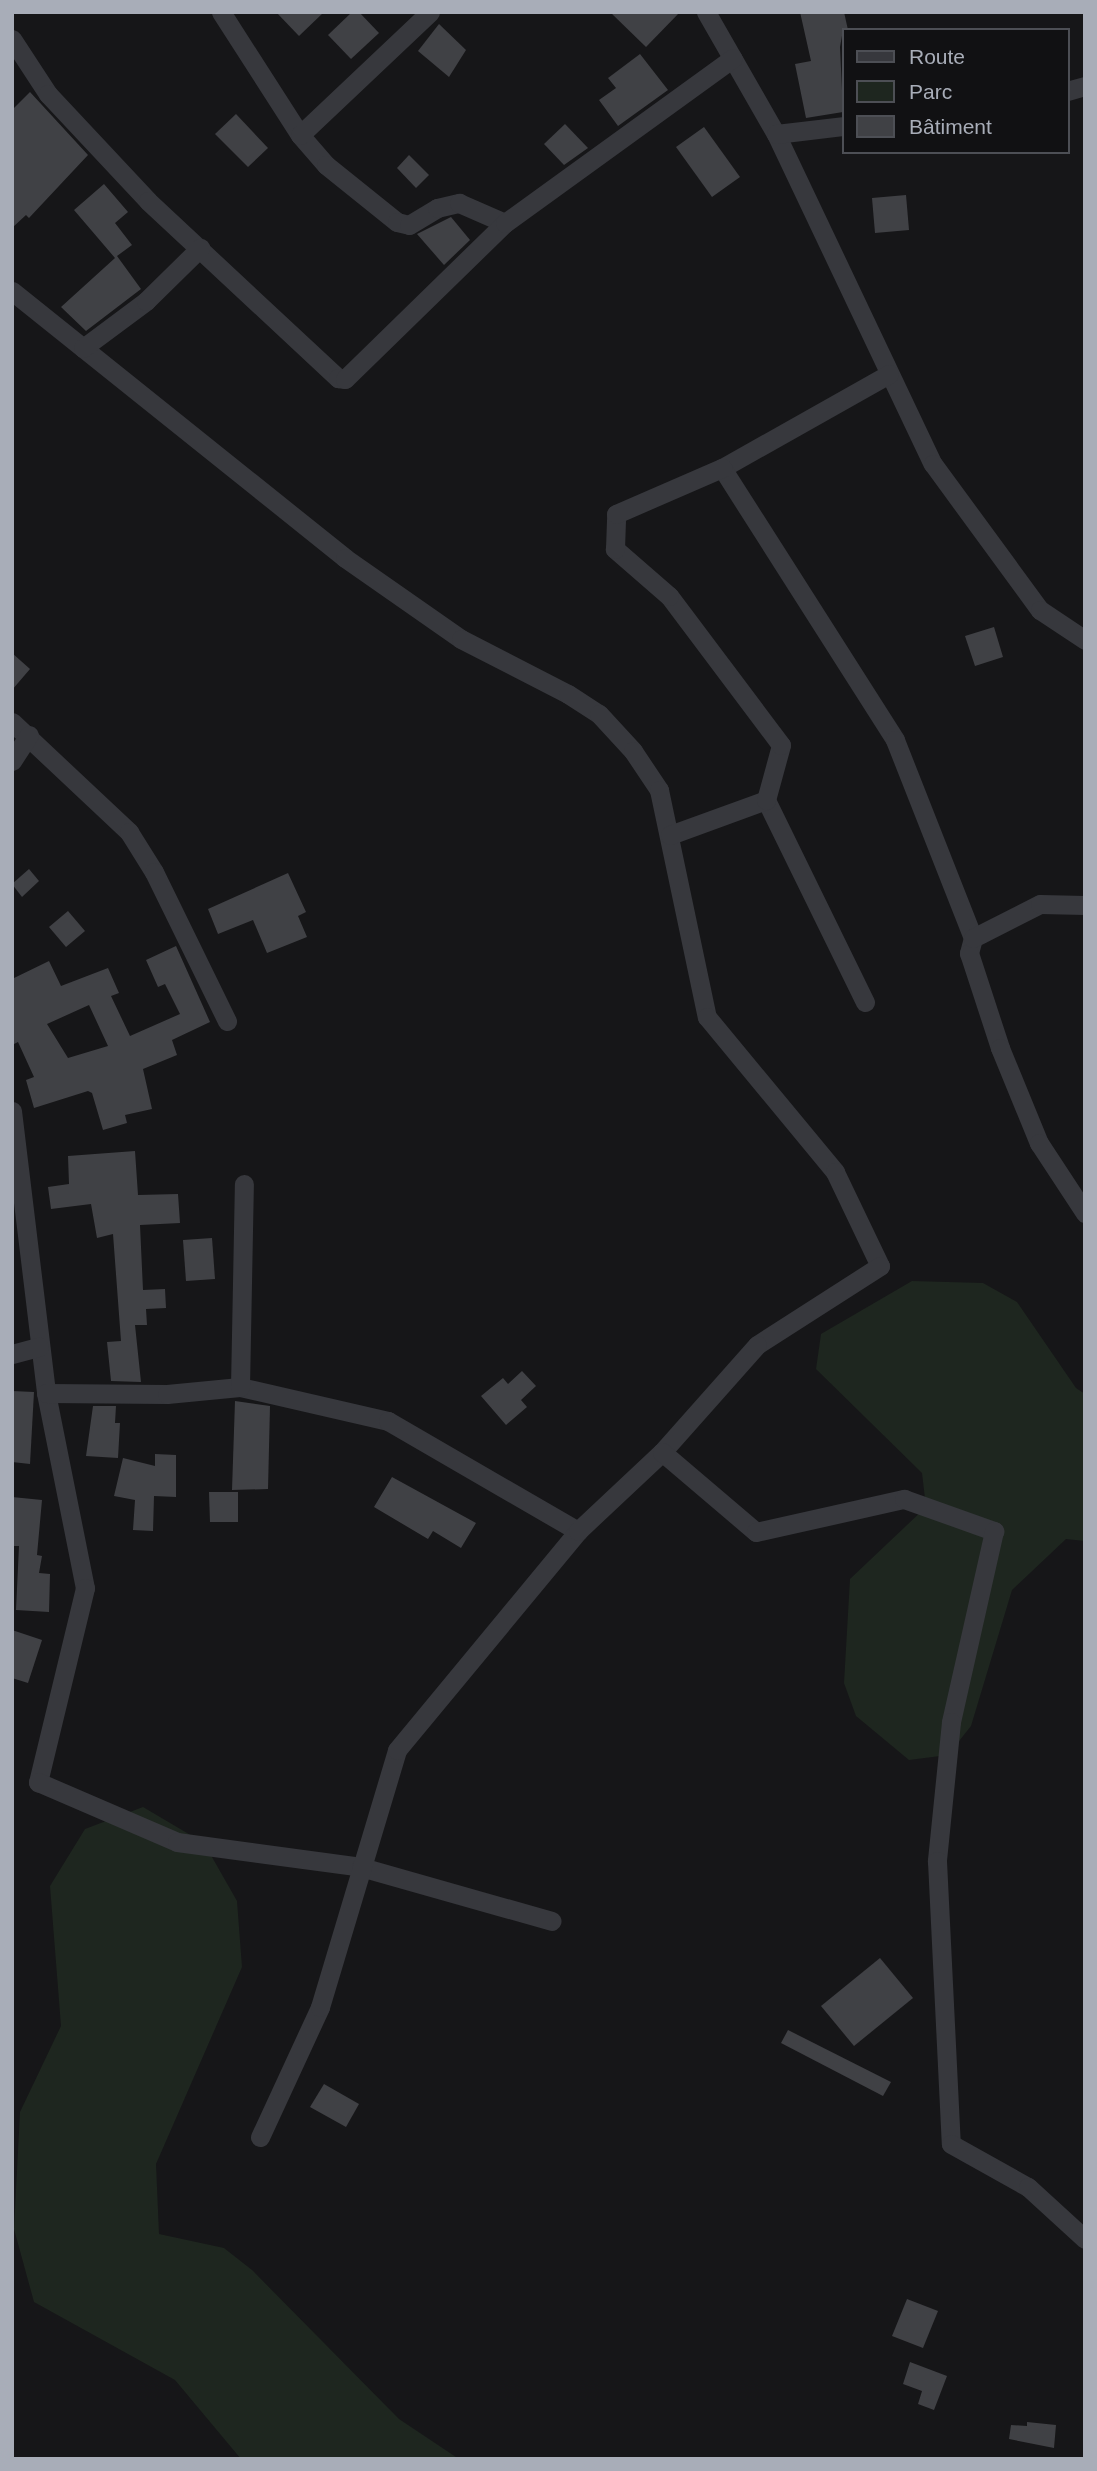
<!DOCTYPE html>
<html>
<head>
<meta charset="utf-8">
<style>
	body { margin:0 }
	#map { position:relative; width:1097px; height:2471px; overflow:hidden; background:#161618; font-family:Helvetica,sans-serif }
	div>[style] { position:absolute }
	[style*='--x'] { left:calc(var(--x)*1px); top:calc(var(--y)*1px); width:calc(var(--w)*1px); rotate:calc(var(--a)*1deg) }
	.green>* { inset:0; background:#1e261f }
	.building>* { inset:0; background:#404145 }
	.minor>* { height:19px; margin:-9.5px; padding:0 9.5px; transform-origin:9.5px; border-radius:9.5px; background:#37383d }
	span { translate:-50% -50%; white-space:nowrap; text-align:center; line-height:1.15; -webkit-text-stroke:5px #111113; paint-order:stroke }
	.frame { position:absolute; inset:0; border:14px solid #a8adb8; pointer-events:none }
	.legend { position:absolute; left:842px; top:28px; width:228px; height:126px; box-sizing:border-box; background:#111113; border:2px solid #4d4f55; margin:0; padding:9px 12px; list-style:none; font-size:21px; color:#a8adb8 }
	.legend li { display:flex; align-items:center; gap:14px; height:35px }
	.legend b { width:35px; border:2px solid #4d4f55 }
</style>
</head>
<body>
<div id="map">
	<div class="green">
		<div style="clip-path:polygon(912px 1281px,983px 1283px,1017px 1302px,1076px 1388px,1085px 1394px,1085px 1541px,1066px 1539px,1012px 1590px,971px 1726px,948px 1755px,909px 1760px,856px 1716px,844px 1683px,850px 1579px,926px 1507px,922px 1473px,816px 1369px,821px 1334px)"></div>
		<div style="clip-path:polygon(143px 1807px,204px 1843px,237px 1901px,242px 1967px,156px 2164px,159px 2234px,224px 2248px,252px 2270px,399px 2419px,459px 2459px,241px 2459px,175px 2380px,34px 2302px,14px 2229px,20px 2112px,61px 2026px,50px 1886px,85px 1829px)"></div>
	</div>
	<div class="building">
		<div style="clip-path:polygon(276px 12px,324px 12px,299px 36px)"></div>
		<div style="clip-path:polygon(352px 12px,359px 12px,379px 33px,351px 59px,328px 35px)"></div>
		<div style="clip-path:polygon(610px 12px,680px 12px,646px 47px)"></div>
		<div style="clip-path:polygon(800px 12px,844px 12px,848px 30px,843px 30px,840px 47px,843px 112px,806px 118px,795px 64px,811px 61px)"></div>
		<div style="clip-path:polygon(439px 24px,466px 50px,449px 77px,418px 51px)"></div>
		<div style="clip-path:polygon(640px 54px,668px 90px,618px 126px,599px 100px,616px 88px,608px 78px)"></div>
		<div style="clip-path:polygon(30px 92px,88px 155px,29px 218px,26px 215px,12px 228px,12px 110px)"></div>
		<div style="clip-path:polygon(236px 114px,268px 148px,248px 167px,215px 134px)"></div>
		<div style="clip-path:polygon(565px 124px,588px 148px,564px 165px,544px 144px)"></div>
		<div style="clip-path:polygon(704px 127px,740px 177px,712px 197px,676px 147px)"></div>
		<div style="clip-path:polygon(409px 155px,429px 175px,416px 188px,397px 168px)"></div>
		<div style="clip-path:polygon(104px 184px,128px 212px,115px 223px,132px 245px,117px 256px,141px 289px,86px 331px,61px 307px,115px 258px,74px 210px)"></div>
		<div style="clip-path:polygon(906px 195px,909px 230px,875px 233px,872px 198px)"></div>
		<div style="clip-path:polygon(451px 217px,470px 240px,444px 265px,417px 234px)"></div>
		<div style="clip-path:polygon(994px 627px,1003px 657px,975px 666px,965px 636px)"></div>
		<div style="clip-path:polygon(12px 653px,30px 669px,12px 690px)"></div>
		<div style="clip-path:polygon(29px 869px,39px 881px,22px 897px,12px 884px)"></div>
		<div style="clip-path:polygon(288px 873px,306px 912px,298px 916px,307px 937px,267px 953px,253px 920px,218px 934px,208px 909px)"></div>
		<div style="clip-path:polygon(68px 911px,85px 931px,66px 947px,49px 927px)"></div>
		<div style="clip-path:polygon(evenodd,176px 946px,210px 1022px,172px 1040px,177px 1055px,143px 1069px,152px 1109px,125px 1115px,127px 1123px,103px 1130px,92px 1093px,88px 1091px,34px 1108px,26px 1080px,34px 1077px,18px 1042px,12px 1045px,12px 979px,49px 961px,61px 986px,108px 968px,119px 993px,111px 996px,130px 1036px,180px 1014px,165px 984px,158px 987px,146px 960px,176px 946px,89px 1005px,108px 1046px,68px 1058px,47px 1024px,89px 1005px)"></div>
		<div style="clip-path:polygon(135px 1151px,138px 1195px,178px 1194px,180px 1223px,140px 1225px,143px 1290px,165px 1289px,166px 1308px,146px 1309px,147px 1325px,135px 1325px,141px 1382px,111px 1381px,107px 1342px,121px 1341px,113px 1234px,97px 1238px,91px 1204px,51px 1209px,48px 1187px,69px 1184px,68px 1156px)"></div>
		<div style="clip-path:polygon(212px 1238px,215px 1279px,186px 1281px,183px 1240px)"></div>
		<div style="clip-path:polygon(522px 1371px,536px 1386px,521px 1400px,527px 1407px,506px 1425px,481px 1396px,503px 1378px,508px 1384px)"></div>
		<div style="clip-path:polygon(12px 1391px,34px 1392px,30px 1464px,12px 1462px)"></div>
		<div style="clip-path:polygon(235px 1401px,270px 1406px,268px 1489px,232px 1490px)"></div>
		<div style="clip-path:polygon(93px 1406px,116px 1406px,115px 1423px,120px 1423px,118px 1458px,86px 1456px)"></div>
		<div style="clip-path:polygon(155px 1454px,176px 1455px,176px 1497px,154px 1496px,153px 1531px,133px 1530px,135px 1500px,114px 1496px,123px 1458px,155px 1466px)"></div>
		<div style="clip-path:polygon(392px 1477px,476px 1523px,461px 1548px,433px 1531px,428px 1539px,374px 1507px)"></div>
		<div style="clip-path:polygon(209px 1492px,238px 1492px,238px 1522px,210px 1522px)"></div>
		<div style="clip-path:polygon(12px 1497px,42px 1500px,37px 1555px,42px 1556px,39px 1573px,50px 1574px,49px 1612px,16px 1610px,19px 1546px,12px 1546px)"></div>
		<div style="clip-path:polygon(12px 1630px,42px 1640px,28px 1683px,12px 1678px)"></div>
		<div style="clip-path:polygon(880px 1958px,913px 1998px,854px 2046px,821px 2006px)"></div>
		<div style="clip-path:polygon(788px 2030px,891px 2082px,883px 2096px,781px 2043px)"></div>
		<div style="clip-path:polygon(324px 2084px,359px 2104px,346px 2127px,310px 2107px)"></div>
		<div style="clip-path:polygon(907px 2299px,938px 2311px,923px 2348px,892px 2336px)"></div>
		<div style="clip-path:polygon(910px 2362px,947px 2376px,934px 2410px,918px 2404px,922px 2391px,903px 2384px)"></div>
		<div style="clip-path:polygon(1027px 2422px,1056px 2425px,1054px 2448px,1009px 2439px,1011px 2425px,1027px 2426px)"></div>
	</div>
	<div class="minor">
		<div style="--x:221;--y:12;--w:146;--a:57.3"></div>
		<div style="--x:300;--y:135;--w:40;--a:49"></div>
		<div style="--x:326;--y:165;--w:91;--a:38.8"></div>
		<div style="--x:397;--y:222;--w:12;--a:14"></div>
		<div style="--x:409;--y:225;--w:33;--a:-31"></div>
		<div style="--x:437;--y:208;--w:23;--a:-13"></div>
		<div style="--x:459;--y:203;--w:50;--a:23.5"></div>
		<div style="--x:706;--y:12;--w:141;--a:60.2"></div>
		<div style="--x:776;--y:134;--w:365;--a:64.6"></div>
		<div style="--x:933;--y:464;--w:181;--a:53.8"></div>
		<div style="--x:1040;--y:610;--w:54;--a:33.7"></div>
		<div style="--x:12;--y:39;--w:66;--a:56.8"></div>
		<div style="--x:48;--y:94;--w:146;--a:46.9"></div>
		<div style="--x:148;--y:201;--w:260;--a:43"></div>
		<div style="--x:338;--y:378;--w:7;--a:8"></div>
		<div style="--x:345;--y:379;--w:223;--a:-44.3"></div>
		<div style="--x:505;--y:223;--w:281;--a:-35.9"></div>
		<div style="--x:1067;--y:91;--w:19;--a:-16"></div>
		<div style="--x:776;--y:134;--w:67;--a:-6.8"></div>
		<div style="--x:300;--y:135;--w:179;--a:-43.4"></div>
		<div style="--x:12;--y:291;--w:427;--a:38.7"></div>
		<div style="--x:345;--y:558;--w:141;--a:34.9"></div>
		<div style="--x:461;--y:639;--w:120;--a:27.2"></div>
		<div style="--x:568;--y:694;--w:37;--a:33"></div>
		<div style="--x:599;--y:714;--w:50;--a:47.4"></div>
		<div style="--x:633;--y:751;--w:47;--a:56.3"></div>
		<div style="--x:659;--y:790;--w:232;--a:78.1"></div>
		<div style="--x:707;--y:1017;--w:201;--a:50.4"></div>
		<div style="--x:835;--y:1172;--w:104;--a:64.4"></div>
		<div style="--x:880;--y:1266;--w:146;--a:147.3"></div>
		<div style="--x:757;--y:1345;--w:143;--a:131.6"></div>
		<div style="--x:83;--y:348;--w:79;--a:-36.7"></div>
		<div style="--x:146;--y:301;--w:76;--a:-44.5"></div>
		<div style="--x:889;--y:374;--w:192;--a:150.6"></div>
		<div style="--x:722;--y:468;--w:322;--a:57.5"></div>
		<div style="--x:895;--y:740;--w:213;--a:68.5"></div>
		<div style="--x:973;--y:938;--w:16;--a:105"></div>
		<div style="--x:969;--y:953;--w:100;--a:71.9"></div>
		<div style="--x:1000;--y:1048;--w:103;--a:67.7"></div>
		<div style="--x:1039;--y:1143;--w:84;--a:56.7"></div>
		<div style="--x:12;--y:722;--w:161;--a:43.2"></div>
		<div style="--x:129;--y:832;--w:47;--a:58"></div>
		<div style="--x:154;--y:872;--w:166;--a:63.9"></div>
		<div style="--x:12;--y:761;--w:31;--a:-57"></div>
		<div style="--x:766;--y:800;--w:225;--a:63.9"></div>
		<div style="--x:670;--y:835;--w:102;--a:-20"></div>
		<div style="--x:766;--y:800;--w:57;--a:-74.7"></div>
		<div style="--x:781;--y:745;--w:186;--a:-126.9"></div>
		<div style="--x:669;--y:596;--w:72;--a:-139"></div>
		<div style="--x:615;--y:549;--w:35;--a:-88"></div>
		<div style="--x:616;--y:514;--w:116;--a:-23.5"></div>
		<div style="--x:973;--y:938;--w:75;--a:-26.9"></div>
		<div style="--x:1040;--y:904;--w:45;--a:1.3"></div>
		<div style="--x:12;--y:1111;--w:284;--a:83.1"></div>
		<div style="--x:46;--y:1393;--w:199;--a:78.7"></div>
		<div style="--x:85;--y:1588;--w:200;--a:103.6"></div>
		<div style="--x:38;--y:1782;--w:151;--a:23.3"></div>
		<div style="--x:177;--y:1842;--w:186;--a:7.7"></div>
		<div style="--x:361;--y:1867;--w:198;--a:15.8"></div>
		<div style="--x:12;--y:1354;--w:28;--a:-15"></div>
		<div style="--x:240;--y:1387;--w:152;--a:12.9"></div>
		<div style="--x:388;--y:1421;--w:220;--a:30.1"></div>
		<div style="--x:46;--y:1393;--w:121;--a:0.5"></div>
		<div style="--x:167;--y:1394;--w:73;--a:-5.5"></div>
		<div style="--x:240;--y:1387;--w:203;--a:-88.9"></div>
		<div style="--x:260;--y:2137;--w:143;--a:-65.2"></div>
		<div style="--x:320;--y:2007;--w:268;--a:-73.3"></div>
		<div style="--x:397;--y:1750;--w:284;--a:-50.4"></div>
		<div style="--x:578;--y:1531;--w:115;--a:-43.2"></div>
		<div style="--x:662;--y:1452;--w:123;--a:40.4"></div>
		<div style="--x:756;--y:1532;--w:152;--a:-12.6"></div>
		<div style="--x:904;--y:1499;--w:96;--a:19.6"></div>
		<div style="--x:994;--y:1531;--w:196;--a:102.7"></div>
		<div style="--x:951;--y:1722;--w:140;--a:95.8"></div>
		<div style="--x:937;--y:1861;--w:283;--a:87.2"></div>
		<div style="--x:951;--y:2144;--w:88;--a:29.2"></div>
		<div style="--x:1028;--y:2187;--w:77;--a:42.4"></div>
	</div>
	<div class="frame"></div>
	<ul class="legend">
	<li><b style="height:9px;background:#37383d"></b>Route</li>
	<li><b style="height:19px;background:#1e261f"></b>Parc</li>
	<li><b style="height:19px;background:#404145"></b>Bâtiment</li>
	</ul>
</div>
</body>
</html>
